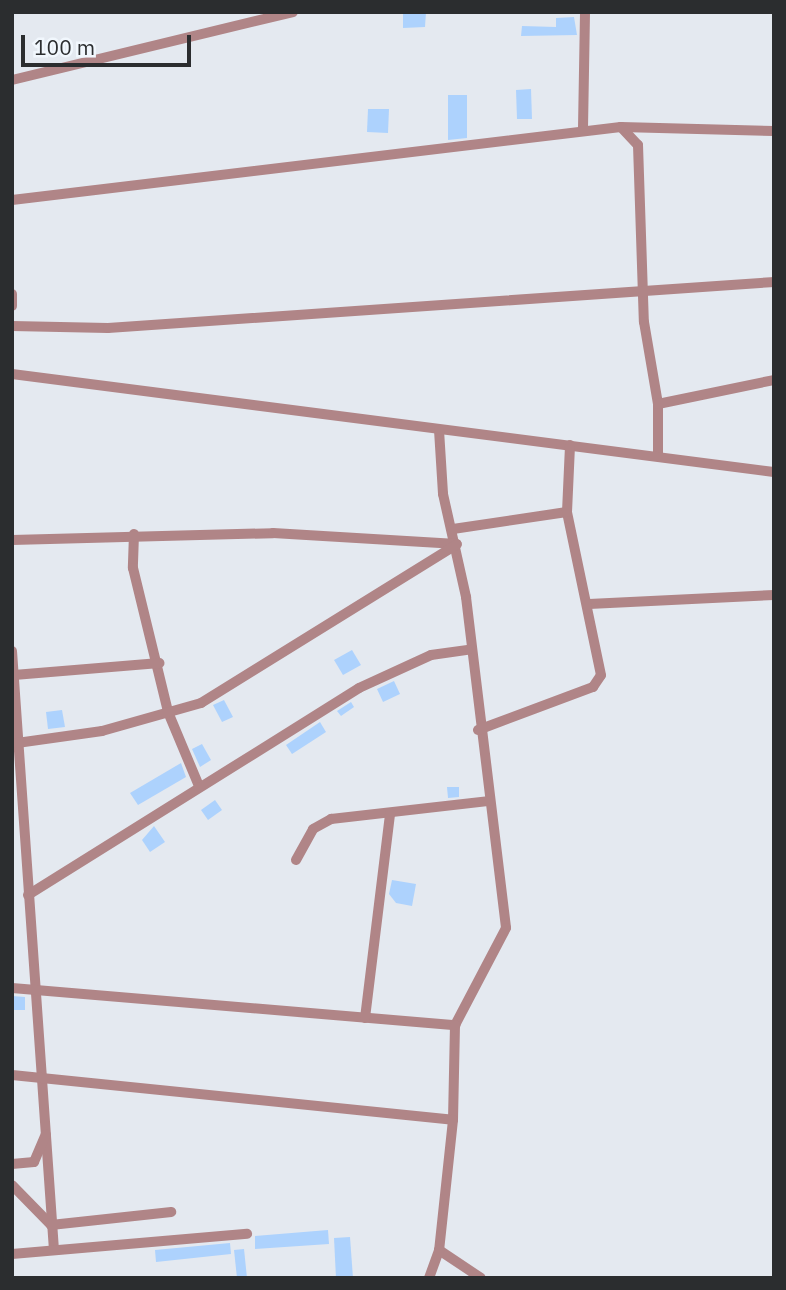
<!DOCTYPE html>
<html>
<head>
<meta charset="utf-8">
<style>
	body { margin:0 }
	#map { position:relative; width:786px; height:1290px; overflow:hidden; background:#e4e9f0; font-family:"IBM Plex Sans",sans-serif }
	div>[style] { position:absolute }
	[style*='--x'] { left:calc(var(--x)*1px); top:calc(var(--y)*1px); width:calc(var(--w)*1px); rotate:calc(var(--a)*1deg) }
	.building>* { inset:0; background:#add2fd }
	.minor>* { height:10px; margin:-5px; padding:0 5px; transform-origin:5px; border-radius:5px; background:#b08587 }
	span { translate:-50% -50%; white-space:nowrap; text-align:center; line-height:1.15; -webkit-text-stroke:5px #f1f7fd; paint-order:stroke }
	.frame { position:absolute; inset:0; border:14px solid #2b2d2f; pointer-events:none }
	.scale { position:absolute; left:21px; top:35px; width:170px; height:32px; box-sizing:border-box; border:4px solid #2b2d2f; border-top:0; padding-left:9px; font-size:21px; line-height:24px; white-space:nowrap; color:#2b2d2f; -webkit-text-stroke:5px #f1f7fd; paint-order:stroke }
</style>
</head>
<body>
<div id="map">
	<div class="building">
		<div style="clip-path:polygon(403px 12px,426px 12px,425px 27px,403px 28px)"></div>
		<div style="clip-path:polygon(574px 17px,577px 35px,521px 36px,522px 26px,556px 27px,556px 18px)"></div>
		<div style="clip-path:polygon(531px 89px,532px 119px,517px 119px,516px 90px)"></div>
		<div style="clip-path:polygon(448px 95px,467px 95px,467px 138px,448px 140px)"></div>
		<div style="clip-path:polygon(368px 109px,389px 109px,388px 133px,367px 132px)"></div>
		<div style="clip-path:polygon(352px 650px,361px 665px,343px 675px,334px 660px)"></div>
		<div style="clip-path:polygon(394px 681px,400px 694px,383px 702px,377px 689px)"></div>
		<div style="clip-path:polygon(224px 700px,233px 717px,222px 722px,213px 705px)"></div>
		<div style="clip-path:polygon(351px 702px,354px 707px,341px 716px,337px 711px)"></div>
		<div style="clip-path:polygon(62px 710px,65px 727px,48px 729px,46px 712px)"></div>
		<div style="clip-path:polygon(320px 722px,326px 732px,292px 754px,286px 745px)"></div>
		<div style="clip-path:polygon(202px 744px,211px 760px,200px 767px,192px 749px)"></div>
		<div style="clip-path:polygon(181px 763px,186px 777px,138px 805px,130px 793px)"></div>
		<div style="clip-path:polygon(447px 787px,459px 787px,459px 797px,448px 798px)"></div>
		<div style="clip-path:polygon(215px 800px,222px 810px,208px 820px,201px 810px)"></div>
		<div style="clip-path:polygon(154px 826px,165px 842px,150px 852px,142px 840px)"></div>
		<div style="clip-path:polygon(392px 880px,416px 884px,412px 906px,396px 903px,389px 894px)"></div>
		<div style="clip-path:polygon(12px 996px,25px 997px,25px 1010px,12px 1010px)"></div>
		<div style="clip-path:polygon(328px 1230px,329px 1244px,255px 1249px,255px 1236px)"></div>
		<div style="clip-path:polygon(350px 1237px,353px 1278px,336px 1278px,334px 1238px)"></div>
		<div style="clip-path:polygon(230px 1243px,231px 1254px,156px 1262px,155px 1250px)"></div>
		<div style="clip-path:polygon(244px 1249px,247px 1278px,237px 1278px,234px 1250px)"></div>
	</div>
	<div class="minor">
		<div style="--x:12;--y:80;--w:289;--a:-13.6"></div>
		<div style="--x:621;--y:127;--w:153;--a:1.5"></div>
		<div style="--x:583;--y:128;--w:116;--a:-89"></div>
		<div style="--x:12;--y:200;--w:613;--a:-6.84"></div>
		<div style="--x:621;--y:127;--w:25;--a:47"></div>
		<div style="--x:638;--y:145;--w:177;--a:88.1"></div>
		<div style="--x:644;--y:322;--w:83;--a:80.3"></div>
		<div style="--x:658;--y:404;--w:49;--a:90"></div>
		<div style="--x:12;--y:294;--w:12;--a:90"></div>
		<div style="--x:12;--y:326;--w:96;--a:1.2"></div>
		<div style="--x:108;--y:328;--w:668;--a:-3.95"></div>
		<div style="--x:12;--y:374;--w:768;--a:7.33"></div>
		<div style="--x:658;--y:404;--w:118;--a:-11.7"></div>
		<div style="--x:439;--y:430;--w:64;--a:86.4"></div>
		<div style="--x:443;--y:494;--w:106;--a:77.4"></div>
		<div style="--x:466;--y:597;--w:333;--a:83.1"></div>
		<div style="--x:506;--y:928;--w:110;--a:117.7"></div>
		<div style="--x:453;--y:529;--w:115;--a:-8.5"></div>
		<div style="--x:134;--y:534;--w:34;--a:92"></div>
		<div style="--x:133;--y:568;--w:148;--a:76.3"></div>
		<div style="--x:168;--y:712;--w:80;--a:67.3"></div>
		<div style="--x:12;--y:540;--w:261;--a:-1.5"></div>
		<div style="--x:273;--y:533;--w:184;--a:3.4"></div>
		<div style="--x:589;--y:604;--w:185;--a:-2.8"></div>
		<div style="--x:12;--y:651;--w:600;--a:85.99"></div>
		<div style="--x:14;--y:675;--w:146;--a:-4.7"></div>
		<div style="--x:478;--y:730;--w:123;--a:-20.5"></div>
		<div style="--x:593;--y:687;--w:14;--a:-56"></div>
		<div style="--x:601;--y:675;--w:167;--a:-101.8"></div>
		<div style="--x:567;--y:512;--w:67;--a:-87.4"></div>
		<div style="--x:17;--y:743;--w:86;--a:-8"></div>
		<div style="--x:102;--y:731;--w:103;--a:-15.8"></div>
		<div style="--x:201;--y:703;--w:301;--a:-31.8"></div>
		<div style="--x:296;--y:860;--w:35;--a:-61"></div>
		<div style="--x:313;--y:829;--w:21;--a:-29"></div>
		<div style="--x:331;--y:819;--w:160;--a:-6.5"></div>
		<div style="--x:28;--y:895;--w:390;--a:-32"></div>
		<div style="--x:359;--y:688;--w:79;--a:-24.6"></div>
		<div style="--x:431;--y:655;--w:37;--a:-8"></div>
		<div style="--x:12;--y:988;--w:445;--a:4.8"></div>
		<div style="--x:455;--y:1025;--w:95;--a:91.2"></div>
		<div style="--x:365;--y:1018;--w:206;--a:-83"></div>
		<div style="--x:12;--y:1075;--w:443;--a:5.8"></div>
		<div style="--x:453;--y:1120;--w:131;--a:96.1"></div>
		<div style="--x:439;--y:1250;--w:50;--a:33.7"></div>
		<div style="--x:12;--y:1164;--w:22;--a:-5"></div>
		<div style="--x:34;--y:1162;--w:30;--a:-67"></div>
		<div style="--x:12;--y:1185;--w:56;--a:45.7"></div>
		<div style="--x:51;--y:1225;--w:121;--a:-6.2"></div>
		<div style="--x:12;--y:1254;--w:236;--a:-4.9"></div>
		<div style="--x:429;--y:1278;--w:30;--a:-70"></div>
	</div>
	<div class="frame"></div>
	<div class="scale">100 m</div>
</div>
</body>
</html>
